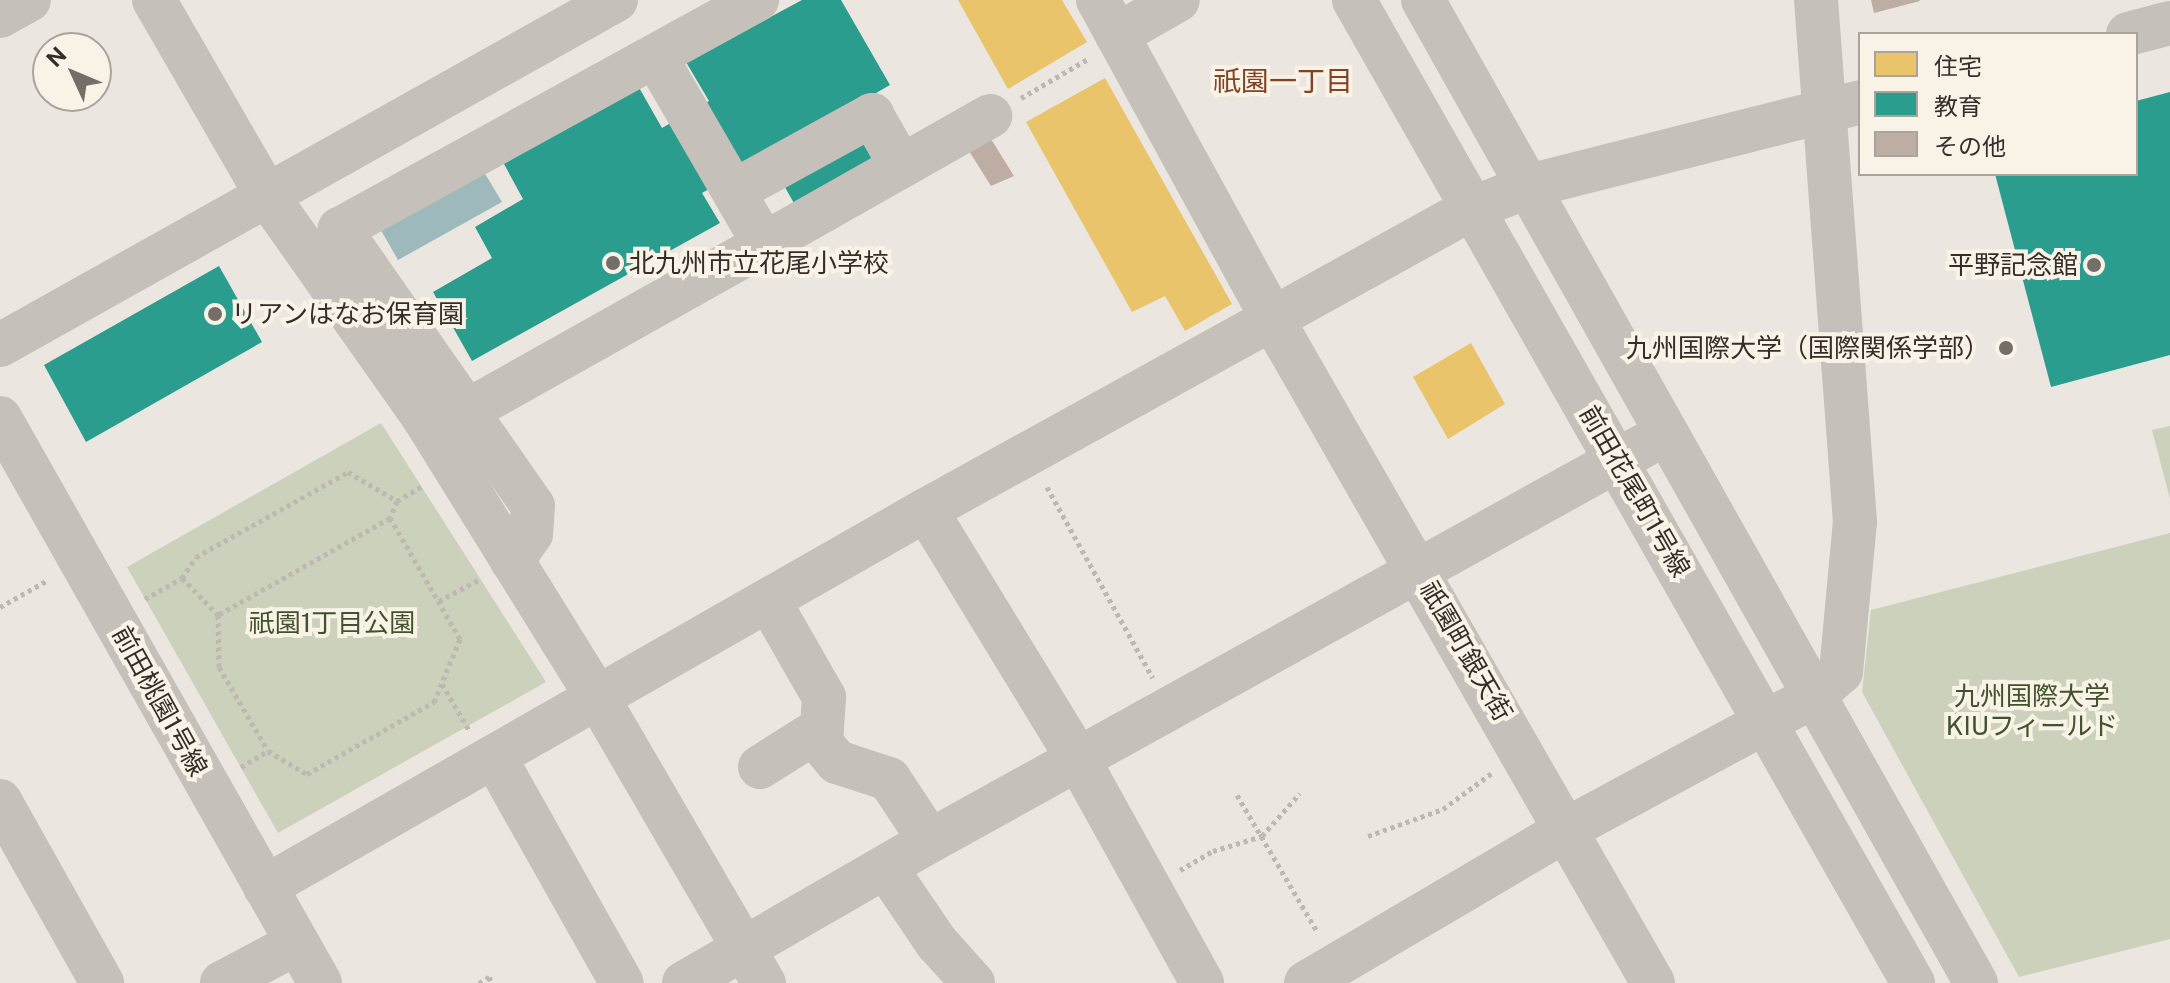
<!DOCTYPE html>
<html>
<head>
<meta charset="utf-8">
<style>
	body { margin:0 }
	#map { position:relative; width:2170px; height:983px; overflow:hidden; background:#ebe7e0; font-family:"Public Sans","Noto Sans JP",sans-serif }
	div>[style] { position:absolute }
	[style*='--x'] { left:calc(var(--x)*1px); top:calc(var(--y)*1px); width:calc(var(--w)*1px); rotate:calc(var(--a)*1deg) }
	.green>* { inset:0; background:#cbd1bb }
	.water>* { inset:0; background:#9db9bc }
	.homes>* { inset:0; background:#e9c46a }
	.schools>* { inset:0; background:#2a9d8f }
	.building>* { inset:0; background:#beada2 }
	.path>* { height:5px; margin-top:-2.5px; transform-origin:0; background:repeating-linear-gradient(90deg,#bdb8b2 0 4px,transparent 0 8px) }
	.minor>* { height:44px; margin:-22px; padding:0 22px; transform-origin:22px; border-radius:22px; background:#c5c0b9 }
	.dots>* { width:22px; height:22px; translate:-50% -50%; box-sizing:border-box; border:4px solid #f8f2e7; border-radius:50% }
	span { translate:-50% -50%; white-space:nowrap; text-align:center; line-height:1.15; -webkit-text-stroke:8px #f8f2e7; paint-order:stroke }
	.poi-label { font-size:26px; color:#352d28 }
	.left { translate:0 -50%; text-align:left }
	.right { translate:-100% -50%; text-align:right }
	.street-label { font-size:26px; color:#352d28 }
	.park-label { font-size:26px; color:#41522d }
	.neighbourhood-label { font-size:28px; color:#804325 }
	.legend { position:absolute; left:1858px; top:32px; width:280px; height:144px; box-sizing:border-box; background:#f8f2e7; border:2px solid #aaa39b; margin:0; padding:10px 14px; list-style:none; font-size:24px; color:#352d28 }
	.legend li { display:flex; align-items:center; gap:16px; height:40px }
	.legend b { width:40px; border:2px solid #aaa39b }
	.north { position:absolute; left:32px; top:32px; width:80px; height:80px; box-sizing:border-box; background:#f8f2e7; border:2px solid #aaa39b; border-radius:50%; rotate:314deg; font-size:22px; font-weight:700; line-height:32px; text-align:center; color:#352d28 }
	.north::after { content:''; display:block; margin:auto; width:28px; height:36px; background:#756e68; clip-path:polygon(50% 0,100% 100%,50% 72%,0 100%) }
</style>
</head>
<body>
<div id="map">
	<div class="green">
		<div style="clip-path:polygon(381px 423px,546px 682px,278px 833px,127px 567px)"></div>
		<div style="clip-path:polygon(2170px 426px,2170px 499px,2152px 430px)"></div>
		<div style="clip-path:polygon(2170px 533px,2170px 939px,2019px 977px,1862px 692px,1871px 610px)"></div>
	</div>
	<div class="water">
		<div style="clip-path:polygon(481px 167px,502px 202px,398px 260px,378px 225px)"></div>
	</div>
	<div class="homes">
		<div style="clip-path:polygon(958px 0,1062px 0,1087px 42px,1008px 89px)"></div>
		<div style="clip-path:polygon(1105px 78px,1232px 304px,1185px 331px,1165px 296px,1132px 312px,1026px 122px)"></div>
		<div style="clip-path:polygon(1471px 343px,1505px 404px,1448px 439px,1413px 377px)"></div>
	</div>
	<div class="schools">
		<div style="clip-path:polygon(802px 0,841px 0,890px 85px,702px 193px,720px 223px,472px 361px,433px 292px,492px 258px,475px 227px,523px 199px,498px 153px,633px 77px,662px 128px,709px 101px,686px 62px)"></div>
		<div style="clip-path:polygon(2170px 92px,2170px 355px,2051px 387px,1995px 174px,2136px 174px,2136px 101px)"></div>
		<div style="clip-path:polygon(866px 126px,888px 165px,799px 212px,778px 175px)"></div>
		<div style="clip-path:polygon(219px 266px,262px 342px,86px 442px,44px 365px)"></div>
	</div>
	<div class="building">
		<div style="clip-path:polygon(1871px 0,1919px 0,1920px 1px,1874px 13px)"></div>
		<div style="clip-path:polygon(991px 139px,1014px 176px,991px 186px,969px 151px)"></div>
	</div>
	<div class="path">
		<div style="--x:1021;--y:98;--w:78;--a:-30.2"></div>
		<div style="--x:1047;--y:487;--w:218;--a:61"></div>
		<div style="--x:397;--y:501;--w:29;--a:-31"></div>
		<div style="--x:182;--y:578;--w:25;--a:-56"></div>
		<div style="--x:196;--y:557;--w:174;--a:-29.2"></div>
		<div style="--x:348;--y:472;--w:57;--a:30.6"></div>
		<div style="--x:397;--y:501;--w:18;--a:112"></div>
		<div style="--x:145;--y:599;--w:43;--a:-29.6"></div>
		<div style="--x:182;--y:578;--w:52;--a:45.8"></div>
		<div style="--x:218;--y:615;--w:52;--a:88.9"></div>
		<div style="--x:219;--y:667;--w:97;--a:59.7"></div>
		<div style="--x:268;--y:751;--w:45;--a:30.5"></div>
		<div style="--x:307;--y:774;--w:146;--a:-29.6"></div>
		<div style="--x:434;--y:702;--w:68;--a:-67.6"></div>
		<div style="--x:460;--y:639;--w:140;--a:-120"></div>
		<div style="--x:390;--y:518;--w:197;--a:150.6"></div>
		<div style="--x:439;--y:601;--w:47;--a:-28.2"></div>
		<div style="--x:0;--y:607;--w:55;--a:-29.4"></div>
		<div style="--x:442;--y:684;--w:53;--a:59.6"></div>
		<div style="--x:241;--y:767;--w:31;--a:-31"></div>
		<div style="--x:1237;--y:795;--w:160;--a:59.6"></div>
		<div style="--x:1368;--y:836;--w:80;--a:-19.8"></div>
		<div style="--x:1443;--y:809;--w:61;--a:-36.3"></div>
		<div style="--x:1180;--y:870;--w:38;--a:-30"></div>
		<div style="--x:1213;--y:851;--w:51;--a:-17"></div>
		<div style="--x:1262;--y:836;--w:57;--a:-48.5"></div>
		<div style="--x:479;--y:983;--w:12;--a:-31"></div>
		<div style="--x:489;--y:977;--w:7;--a:63"></div>
	</div>
	<div class="minor">
		<div style="--x:154;--y:0;--w:224;--a:60"></div>
		<div style="--x:266;--y:194;--w:274;--a:54.8"></div>
		<div style="--x:424;--y:418;--w:332;--a:58.2"></div>
		<div style="--x:599;--y:700;--w:328;--a:59.8"></div>
		<div style="--x:1098;--y:0;--w:367;--a:61.3"></div>
		<div style="--x:1274;--y:322;--w:762;--a:60.17"></div>
		<div style="--x:1354;--y:0;--w:1131;--a:60.37"></div>
		<div style="--x:1423;--y:0;--w:1128;--a:60.64"></div>
		<div style="--x:0;--y:16;--w:33;--a:-29"></div>
		<div style="--x:2128;--y:34;--w:43;--a:-14.7"></div>
		<div style="--x:1117;--y:35;--w:70;--a:-29.8"></div>
		<div style="--x:734;--y:191;--w:158;--a:-28.8"></div>
		<div style="--x:872;--y:115;--w:59;--a:60.4"></div>
		<div style="--x:764;--y:244;--w:260;--a:-29.5"></div>
		<div style="--x:0;--y:345;--w:706;--a:-29.25"></div>
		<div style="--x:467;--y:411;--w:341;--a:-29.3"></div>
		<div style="--x:764;--y:244;--w:217;--a:-120.1"></div>
		<div style="--x:0;--y:418;--w:649;--a:60.47"></div>
		<div style="--x:926;--y:510;--w:292;--a:58.6"></div>
		<div style="--x:1078;--y:759;--w:256;--a:61"></div>
		<div style="--x:512;--y:561;--w:33;--a:-55"></div>
		<div style="--x:531;--y:534;--w:28;--a:-86"></div>
		<div style="--x:533;--y:506;--w:338;--a:-124.9"></div>
		<div style="--x:340;--y:229;--w:476;--a:-28.8"></div>
		<div style="--x:769;--y:601;--w:111;--a:60.2"></div>
		<div style="--x:824;--y:697;--w:46;--a:93.7"></div>
		<div style="--x:821;--y:743;--w:25;--a:50"></div>
		<div style="--x:837;--y:762;--w:55;--a:18.1"></div>
		<div style="--x:889;--y:779;--w:74;--a:56.5"></div>
		<div style="--x:495;--y:758;--w:258;--a:60.6"></div>
		<div style="--x:760;--y:767;--w:73;--a:-32.2"></div>
		<div style="--x:0;--y:801;--w:209;--a:60.7"></div>
		<div style="--x:886;--y:868;--w:91;--a:55.8"></div>
		<div style="--x:937;--y:943;--w:54;--a:48"></div>
		<div style="--x:265;--y:887;--w:761;--a:-29.7"></div>
		<div style="--x:926;--y:510;--w:623;--a:-28.91"></div>
		<div style="--x:1471;--y:209;--w:62;--a:-21.6"></div>
		<div style="--x:1529;--y:186;--w:341;--a:-14.2"></div>
		<div style="--x:222;--y:983;--w:85;--a:-28.1"></div>
		<div style="--x:684;--y:983;--w:284;--a:-30"></div>
		<div style="--x:930;--y:841;--w:817;--a:-28.98"></div>
		<div style="--x:1306;--y:983;--w:303;--a:-30.5"></div>
		<div style="--x:1567;--y:829;--w:281;--a:-28.3"></div>
		<div style="--x:1814;--y:696;--w:36;--a:-42"></div>
		<div style="--x:1841;--y:672;--w:151;--a:-84.7"></div>
		<div style="--x:1855;--y:522;--w:523;--a:-94.27"></div>
	</div>
	<div class="dots">
		<div style="left:613px;top:263px;background:#756e68"></div>
		<div style="left:2094px;top:265px;background:#756e68"></div>
		<div style="left:215px;top:314px;background:#756e68"></div>
		<div style="left:2006px;top:348px;background:#756e68"></div>
	</div>
	<div class="poi-label">
		<span class="left" style="left:629px;top:263px">北九州市立花尾小学校</span>
		<span class="right" style="left:2078px;top:265px">平野記念館</span>
		<span class="left" style="left:231px;top:314px">リアンはなお保育園</span>
		<span class="right" style="left:1990px;top:348px">九州国際大学（国際関係学部）</span>
	</div>
	<div class="street-label">
		<span style="left:1635px;top:491px;rotate:60deg">前田花尾町1号線</span>
		<span style="left:1466px;top:651px;rotate:60deg">祇園町銀天街</span>
		<span style="left:160px;top:701px;rotate:61deg">前田桃園1号線</span>
	</div>
	<div class="park-label">
		<span style="left:332px;top:623px">祇園1丁目公園</span>
		<span style="left:2032px;top:711px">九州国際大学<br>KIUフィールド</span>
	</div>
	<div class="neighbourhood-label">
		<span style="left:1283px;top:81px">祇園一丁目</span>
	</div>
	<ul class="legend">
	<li><b style="height:22px;background:#e9c46a"></b>住宅</li>
	<li><b style="height:22px;background:#2a9d8f"></b>教育</li>
	<li><b style="height:22px;background:#beada2"></b>その他</li>
	</ul>
	<div class="north">N</div>
</div>
</body>
</html>
